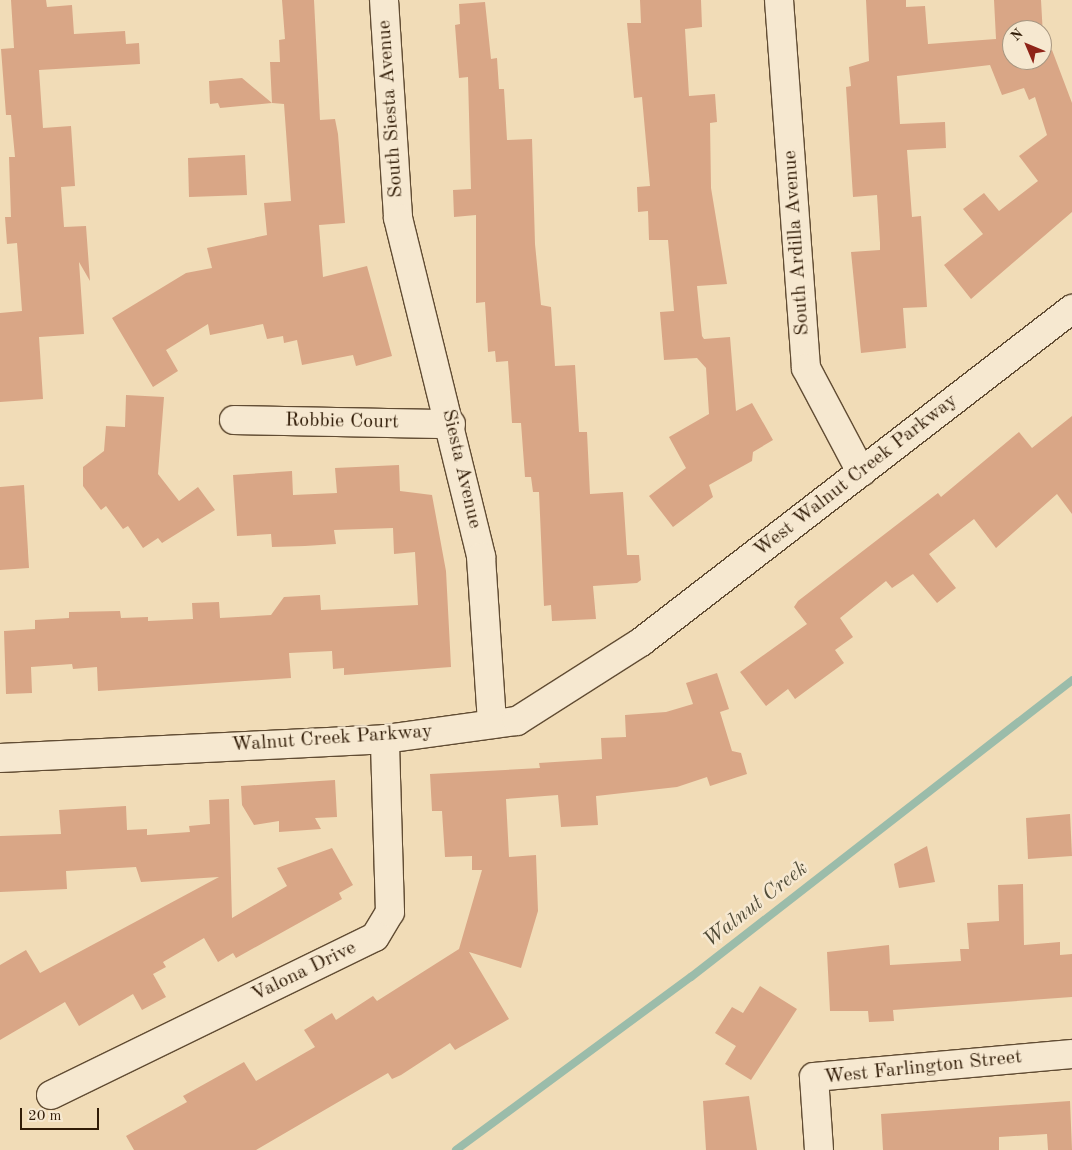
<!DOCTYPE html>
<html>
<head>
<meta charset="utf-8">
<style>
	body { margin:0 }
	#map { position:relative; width:1072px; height:1150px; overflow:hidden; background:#f1dcb7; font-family:"Old Standard TT",serif }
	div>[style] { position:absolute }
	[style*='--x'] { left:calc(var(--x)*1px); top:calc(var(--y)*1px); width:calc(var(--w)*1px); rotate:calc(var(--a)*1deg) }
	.stream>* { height:8px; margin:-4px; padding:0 4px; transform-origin:4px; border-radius:4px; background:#9bbcaa }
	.building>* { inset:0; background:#d9a686 }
	.roads { filter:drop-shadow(1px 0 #614c33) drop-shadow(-1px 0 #614c33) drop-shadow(0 1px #614c33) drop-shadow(0 -1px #614c33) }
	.minor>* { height:28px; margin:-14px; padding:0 14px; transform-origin:14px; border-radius:14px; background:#f6e8d0 }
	span { translate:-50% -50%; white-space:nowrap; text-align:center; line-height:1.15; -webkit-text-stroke:5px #f6e8d0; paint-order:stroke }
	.street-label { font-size:20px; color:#311c07 }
	.water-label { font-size:21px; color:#514c38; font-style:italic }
	.north { position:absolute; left:1002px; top:20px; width:50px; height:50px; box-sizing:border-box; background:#f6e8d0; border:1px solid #a79680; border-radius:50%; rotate:315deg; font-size:14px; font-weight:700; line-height:20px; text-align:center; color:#311c07 }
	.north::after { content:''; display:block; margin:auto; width:18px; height:22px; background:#8f2418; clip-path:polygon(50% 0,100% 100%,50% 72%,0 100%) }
	.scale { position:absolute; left:20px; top:1108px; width:79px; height:22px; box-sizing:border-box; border:2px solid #311c07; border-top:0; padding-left:6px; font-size:15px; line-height:18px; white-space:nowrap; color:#311c07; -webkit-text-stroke:4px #f6e8d0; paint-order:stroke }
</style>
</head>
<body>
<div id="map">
	<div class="stream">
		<div style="--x:456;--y:1150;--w:292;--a:-36.4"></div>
		<div style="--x:691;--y:977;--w:483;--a:-37.9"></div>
	</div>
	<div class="building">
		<div style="clip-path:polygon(11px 0,46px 0,47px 7px,72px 5px,74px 34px,125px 31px,126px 44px,139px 43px,140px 64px,39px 70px,43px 128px,71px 126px,75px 186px,61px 187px,64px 227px,86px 226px,90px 281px,79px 262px,84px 334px,39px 337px,43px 399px,0 402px,0 313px,22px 311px,17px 243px,7px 244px,5px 217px,11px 217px,9px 157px,15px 157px,11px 115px,6px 115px,1px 49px,14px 48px)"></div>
		<div style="clip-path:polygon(282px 0,314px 0,320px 120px,335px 119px,338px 134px,345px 223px,319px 225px,323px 277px,367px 266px,392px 356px,356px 366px,353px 355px,302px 365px,297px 340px,284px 343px,283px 336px,267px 339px,263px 324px,210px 335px,208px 324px,166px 350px,178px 371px,153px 387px,112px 318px,186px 273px,212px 268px,207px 248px,267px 235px,264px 203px,291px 201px,284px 104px,272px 103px,270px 62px,280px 62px,279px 40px,285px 39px)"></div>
		<div style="clip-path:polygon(640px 0,701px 0,702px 27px,685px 29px,689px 96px,715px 94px,717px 122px,710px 123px,711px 188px,727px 284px,697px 286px,702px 336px,704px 339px,730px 337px,736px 411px,752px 403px,773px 440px,753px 452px,752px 461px,709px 485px,713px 497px,673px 527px,649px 496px,686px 468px,669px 437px,709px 414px,706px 368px,697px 358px,664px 360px,660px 312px,674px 311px,668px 240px,649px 240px,648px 211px,638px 212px,637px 187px,650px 186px,642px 97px,634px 98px,627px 23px,641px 23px)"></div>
		<div style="clip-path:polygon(evenodd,866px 0,906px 0,906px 7px,925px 6px,928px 44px,996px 39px,994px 0,1041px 0,1044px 54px,1052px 50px,1072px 103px,1072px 212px,971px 299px,944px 265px,983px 234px,963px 209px,984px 193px,999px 211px,1038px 181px,1019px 156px,1047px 135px,1035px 97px,1029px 100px,1024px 88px,1002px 95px,990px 65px,897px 76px,900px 124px,945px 122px,946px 148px,907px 150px,912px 217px,921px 216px,927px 307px,903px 308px,906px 348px,861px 353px,851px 252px,880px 250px,880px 243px,877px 195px,853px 197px,846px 87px,851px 86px,849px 67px,869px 61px,866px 0,1012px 30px,1042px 30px,1042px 60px,1012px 60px,1012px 30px)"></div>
		<div style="clip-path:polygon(485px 2px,491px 59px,497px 58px,499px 89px,504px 89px,507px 140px,532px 139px,535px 244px,541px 305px,551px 307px,555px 366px,575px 365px,579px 432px,587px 432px,590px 494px,623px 492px,627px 555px,639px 555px,641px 580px,637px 583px,593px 586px,596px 619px,552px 621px,551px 605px,544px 606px,539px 492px,533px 492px,531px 477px,525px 477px,521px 423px,512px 423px,508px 361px,496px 362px,495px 351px,488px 352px,485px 302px,476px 303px,476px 215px,454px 217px,453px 190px,471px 189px,468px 77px,459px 78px,455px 25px,460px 24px,459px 4px)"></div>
		<div style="clip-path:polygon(242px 78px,272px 103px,220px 108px,218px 103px,210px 104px,209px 81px)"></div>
		<div style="clip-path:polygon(245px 155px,247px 195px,189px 197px,188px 158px)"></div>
		<div style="clip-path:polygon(126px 395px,164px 397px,158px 474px,179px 501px,198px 487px,215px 510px,162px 543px,158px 538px,143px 548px,128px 526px,123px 529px,106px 506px,101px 510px,83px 486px,83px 467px,104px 451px,106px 426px,125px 427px)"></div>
		<div style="clip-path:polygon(1072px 416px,1072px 514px,1057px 494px,996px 548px,974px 519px,929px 554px,956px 588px,937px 603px,913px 574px,892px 588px,886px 581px,840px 618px,853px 637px,835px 650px,844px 663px,795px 699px,788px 689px,766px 706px,740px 672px,807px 624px,794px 607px,798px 601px,938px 493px,941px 497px,1019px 432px,1032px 448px)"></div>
		<div style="clip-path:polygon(399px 465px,400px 491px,432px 495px,446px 571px,451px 667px,344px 675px,344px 668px,333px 669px,332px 651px,289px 653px,291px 678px,98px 691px,97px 667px,73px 669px,72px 664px,31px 667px,32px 693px,6px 694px,4px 631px,35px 629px,35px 620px,69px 618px,69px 612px,120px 611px,121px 618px,148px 617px,148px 621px,193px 619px,192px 603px,219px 602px,220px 618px,271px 615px,284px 597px,320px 595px,321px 610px,418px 605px,415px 552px,394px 554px,393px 528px,334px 530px,336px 544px,305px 546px,272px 547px,271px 534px,237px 536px,233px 475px,292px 471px,293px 495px,337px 493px,335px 468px)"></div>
		<div style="clip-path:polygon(24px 485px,29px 568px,0 570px,0 487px)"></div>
		<div style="clip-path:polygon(717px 673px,729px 709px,720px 712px,732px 751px,741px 753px,747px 774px,710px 786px,707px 777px,677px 787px,596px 796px,598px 825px,561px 827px,558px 795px,506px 799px,509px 857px,536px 855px,538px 911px,521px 968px,469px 952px,509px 1019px,455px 1050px,450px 1043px,401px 1075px,392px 1079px,388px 1073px,256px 1150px,134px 1150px,126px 1136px,187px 1102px,183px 1096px,244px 1062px,256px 1081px,315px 1047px,304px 1030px,332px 1013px,336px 1020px,373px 996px,377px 1001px,459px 949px,482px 870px,472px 870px,472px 856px,445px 857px,442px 811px,432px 811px,430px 774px,540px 768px,539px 763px,602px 759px,601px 738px,626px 737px,625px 715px,666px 712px,693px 704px,686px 683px)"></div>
		<div style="clip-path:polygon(335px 780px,337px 817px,315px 818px,321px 829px,279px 832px,279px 821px,254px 825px,242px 805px,241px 786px)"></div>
		<div style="clip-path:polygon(229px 799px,232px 918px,287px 886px,277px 868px,332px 848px,353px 885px,339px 893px,342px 899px,236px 958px,233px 953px,218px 962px,204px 938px,163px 962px,166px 967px,153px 974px,166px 997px,142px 1010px,133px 994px,79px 1026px,65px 1002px,0 1040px,0 965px,26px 950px,40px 973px,219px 877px,141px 882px,136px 867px,66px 871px,67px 889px,0 892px,0 836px,61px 834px,59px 810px,126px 806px,127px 830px,147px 829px,147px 835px,190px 832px,189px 826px,210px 824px,209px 800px)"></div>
		<div style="clip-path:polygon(1070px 814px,1072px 856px,1028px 859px,1026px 818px)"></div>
		<div style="clip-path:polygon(927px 846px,935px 882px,899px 888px,894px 864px)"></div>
		<div style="clip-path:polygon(1023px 884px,1024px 945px,1060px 942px,1060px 955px,1072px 954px,1072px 997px,893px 1010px,894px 1021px,869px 1022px,868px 1011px,830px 1011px,827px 952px,889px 945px,890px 965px,961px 961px,960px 949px,969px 949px,967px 923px,999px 921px,998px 885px)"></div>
		<div style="clip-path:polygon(760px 986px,797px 1009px,751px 1080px,725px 1064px,736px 1046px,715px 1033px,732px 1007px,743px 1013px)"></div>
		<div style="clip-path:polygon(749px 1096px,757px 1150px,706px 1150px,703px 1101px)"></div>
		<div style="clip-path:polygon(1070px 1101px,1072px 1150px,1048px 1150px,1047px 1134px,999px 1137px,999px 1150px,883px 1150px,881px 1114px)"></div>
	</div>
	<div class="roads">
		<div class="minor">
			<div style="--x:384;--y:0;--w:218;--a:86.3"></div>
			<div style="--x:398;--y:218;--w:349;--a:76.2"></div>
			<div style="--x:481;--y:557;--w:167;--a:86.2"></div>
			<div style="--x:779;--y:0;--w:369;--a:85.8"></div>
			<div style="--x:806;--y:368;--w:118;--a:62.1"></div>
			<div style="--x:234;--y:420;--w:217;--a:1.1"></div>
			<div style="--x:0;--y:758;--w:385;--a:-2.8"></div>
			<div style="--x:385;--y:739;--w:133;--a:-7.8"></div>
			<div style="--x:517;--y:721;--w:147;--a:-32.5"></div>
			<div style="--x:641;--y:642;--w:545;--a:-37.69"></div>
			<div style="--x:51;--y:1095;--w:360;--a:-26"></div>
			<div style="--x:375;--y:937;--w:29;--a:-59"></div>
			<div style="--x:390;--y:912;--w:173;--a:-91.7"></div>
			<div style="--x:819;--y:1150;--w:73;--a:-93.9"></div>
			<div style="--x:814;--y:1077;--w:259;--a:-5.1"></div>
		</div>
	</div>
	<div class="street-label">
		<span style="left:391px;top:109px;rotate:-94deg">South Siesta Avenue</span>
		<span style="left:797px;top:243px;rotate:-94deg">South Ardilla Avenue</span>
		<span style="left:342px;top:422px;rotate:1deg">Robbie Court</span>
		<span style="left:461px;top:469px;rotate:77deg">Siesta Avenue</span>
		<span style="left:856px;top:476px;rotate:-38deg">West Walnut Creek Parkway</span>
		<span style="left:332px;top:739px;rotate:-4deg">Walnut Creek Parkway</span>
		<span style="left:304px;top:972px;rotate:-26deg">Valona Drive</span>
		<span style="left:923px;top:1068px;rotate:-6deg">West Farlington Street</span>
	</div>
	<div class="water-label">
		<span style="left:756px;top:905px;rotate:-38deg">Walnut Creek</span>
	</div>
	<div class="north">N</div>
	<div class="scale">20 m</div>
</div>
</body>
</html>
